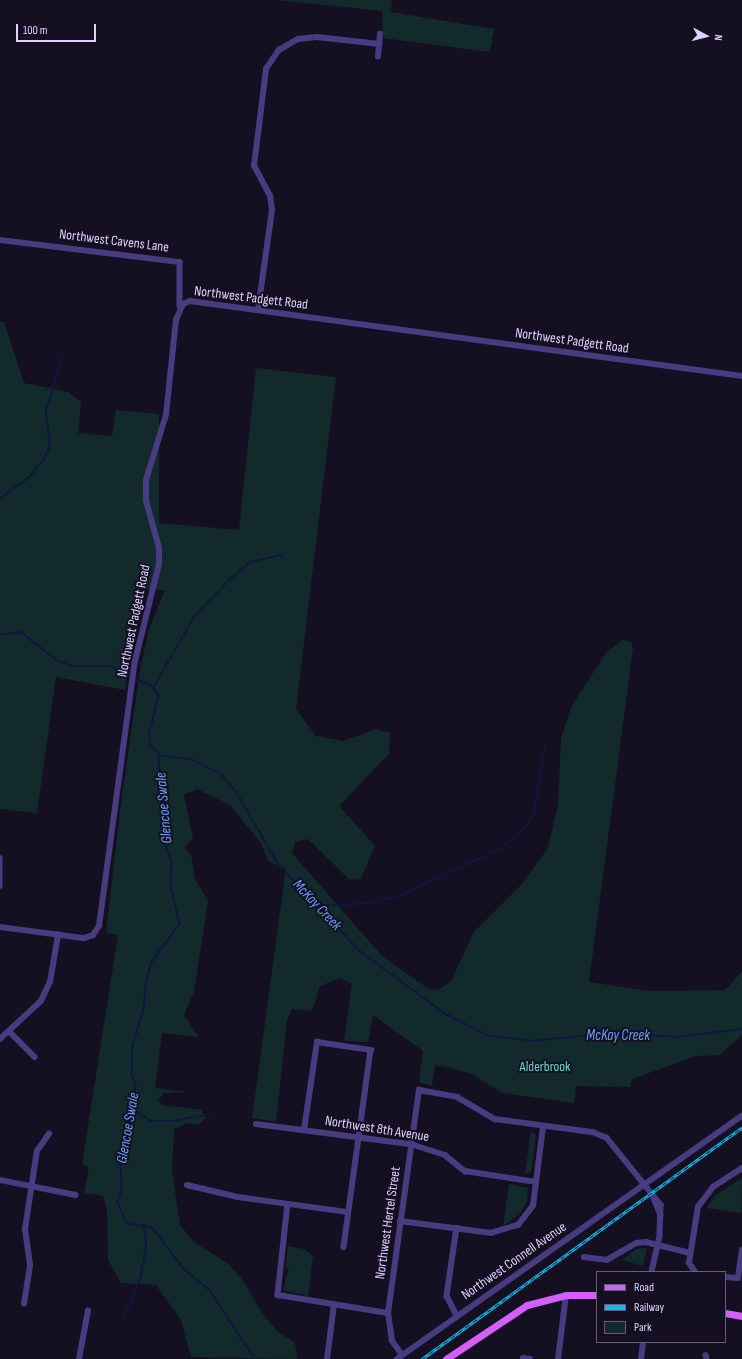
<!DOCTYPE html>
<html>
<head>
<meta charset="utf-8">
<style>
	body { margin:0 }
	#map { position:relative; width:742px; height:1359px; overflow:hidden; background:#150f22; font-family:"Sofia Sans Condensed",sans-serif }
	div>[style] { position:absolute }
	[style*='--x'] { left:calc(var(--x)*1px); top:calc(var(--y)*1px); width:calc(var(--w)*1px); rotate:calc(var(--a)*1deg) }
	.green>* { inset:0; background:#122a2c }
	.stream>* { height:1.5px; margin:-0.75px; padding:0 0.75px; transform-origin:0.75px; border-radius:0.75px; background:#0c183e }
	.minor>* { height:5.5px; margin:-2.75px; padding:0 2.75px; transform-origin:2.75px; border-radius:2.75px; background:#473c7f }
	.major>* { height:7px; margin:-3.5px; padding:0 3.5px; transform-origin:3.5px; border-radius:3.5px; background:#d25ff7 }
	.rail>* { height:3px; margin-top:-1.5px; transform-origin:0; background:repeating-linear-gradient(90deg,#150f22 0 4.5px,#0cbcf0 0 9px); box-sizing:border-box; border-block:1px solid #0cbcf0 }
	span { translate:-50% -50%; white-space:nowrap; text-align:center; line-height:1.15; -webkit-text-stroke:4px #150f22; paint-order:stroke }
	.street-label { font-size:14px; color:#ddd3fd }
	.park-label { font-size:14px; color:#62d9cb }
	.water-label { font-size:15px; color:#66a2f7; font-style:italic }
	.legend { position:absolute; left:596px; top:1271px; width:130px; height:72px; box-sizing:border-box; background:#150f22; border:1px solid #655d7a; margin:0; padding:5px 7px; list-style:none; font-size:12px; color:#ddd3fd }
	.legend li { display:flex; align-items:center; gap:8px; height:20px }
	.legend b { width:20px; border:1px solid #655d7a }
	.north { position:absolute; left:686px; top:16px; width:40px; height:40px; -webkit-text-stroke:3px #150f22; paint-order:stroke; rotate:97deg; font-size:11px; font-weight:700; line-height:16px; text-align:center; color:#ddd3fd }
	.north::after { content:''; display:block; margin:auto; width:14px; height:18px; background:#ddd3fd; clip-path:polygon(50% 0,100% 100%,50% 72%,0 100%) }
	.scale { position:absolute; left:16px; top:24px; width:80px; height:18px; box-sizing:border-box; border:2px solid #ddd3fd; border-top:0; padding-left:5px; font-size:12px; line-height:14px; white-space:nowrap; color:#ddd3fd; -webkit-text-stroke:3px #150f22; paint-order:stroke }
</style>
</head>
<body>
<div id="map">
	<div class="green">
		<div style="clip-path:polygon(277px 0,392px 0,391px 12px,494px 29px,490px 52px,383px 38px,382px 11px)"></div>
		<div style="clip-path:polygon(0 321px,4px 322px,24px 383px,68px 392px,81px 402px,78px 433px,112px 436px,116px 410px,159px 414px,159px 523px,239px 530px,256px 368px,336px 377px,296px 709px,316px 736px,343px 741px,376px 729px,390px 733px,389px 754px,339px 806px,375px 846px,360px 880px,349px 879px,308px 839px,295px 842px,292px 853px,382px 956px,430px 990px,440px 989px,451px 981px,474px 932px,521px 885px,548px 848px,558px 805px,561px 738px,572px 705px,606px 653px,622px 640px,631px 642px,633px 648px,589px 982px,649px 991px,725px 990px,742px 971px,742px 1035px,720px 1055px,696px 1056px,632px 1079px,630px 1087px,576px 1086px,574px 1103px,502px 1093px,472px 1074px,447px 1067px,435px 1065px,432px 1086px,419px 1082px,423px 1051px,373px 1015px,368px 1042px,344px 1041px,352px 984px,340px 978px,320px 986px,312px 1011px,292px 1009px,287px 1020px,276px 1122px,252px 1118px,286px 868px,269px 862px,260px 842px,230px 805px,197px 789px,184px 795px,193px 838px,184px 848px,191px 854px,195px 879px,208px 901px,194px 992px,184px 1015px,199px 1037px,162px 1033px,155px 1088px,189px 1092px,164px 1093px,158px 1101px,162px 1105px,201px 1110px,206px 1118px,198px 1125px,188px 1123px,174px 1129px,172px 1170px,180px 1225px,194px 1242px,227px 1263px,241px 1278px,263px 1314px,277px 1331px,295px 1343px,297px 1359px,191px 1357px,181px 1320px,156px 1285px,121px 1283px,108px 1260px,107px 1210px,103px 1196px,84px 1193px,89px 1167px,82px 1164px,118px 935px,106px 933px,120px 811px,140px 670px,149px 629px,165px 590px,145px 590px,127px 665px,125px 690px,56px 677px,37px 813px,0 809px)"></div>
		<div style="clip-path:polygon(531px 1131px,536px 1135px,531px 1172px,525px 1174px)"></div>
		<div style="clip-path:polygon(742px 1178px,741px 1213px,706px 1208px,716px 1195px)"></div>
		<div style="clip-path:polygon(509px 1184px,528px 1188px,527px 1201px,519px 1215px,503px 1226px)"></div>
		<div style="clip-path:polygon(288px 1246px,304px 1249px,313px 1256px,308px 1296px,283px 1290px,289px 1269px,285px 1268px)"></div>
		<div style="clip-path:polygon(647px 1248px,643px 1266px,622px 1260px,636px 1249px)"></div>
	</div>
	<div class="stream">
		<div style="--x:0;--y:499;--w:38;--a:-37"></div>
		<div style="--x:30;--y:476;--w:20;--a:-49"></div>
		<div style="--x:43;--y:461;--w:17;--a:-65"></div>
		<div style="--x:50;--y:446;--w:34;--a:-97"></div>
		<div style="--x:46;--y:412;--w:58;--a:-74.1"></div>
		<div style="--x:0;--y:635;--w:21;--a:-8"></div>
		<div style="--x:21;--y:632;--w:47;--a:38.1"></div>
		<div style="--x:58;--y:661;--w:16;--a:18"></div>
		<div style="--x:73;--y:666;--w:38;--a:0"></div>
		<div style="--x:111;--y:666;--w:24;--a:28"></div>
		<div style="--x:135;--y:679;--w:17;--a:21"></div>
		<div style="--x:151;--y:685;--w:14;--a:54"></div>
		<div style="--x:159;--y:696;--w:37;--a:104"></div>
		<div style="--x:150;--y:732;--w:10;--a:90"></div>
		<div style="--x:150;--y:742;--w:16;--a:55"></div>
		<div style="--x:159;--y:755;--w:32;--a:7"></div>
		<div style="--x:191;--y:759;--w:35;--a:27"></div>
		<div style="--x:222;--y:775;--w:21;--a:49"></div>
		<div style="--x:236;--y:791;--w:82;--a:60"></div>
		<div style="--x:277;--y:862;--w:59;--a:47.7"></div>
		<div style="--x:317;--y:906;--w:61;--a:46.3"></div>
		<div style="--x:359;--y:950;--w:106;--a:36.5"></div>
		<div style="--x:444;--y:1013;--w:48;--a:27.1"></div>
		<div style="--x:487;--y:1035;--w:44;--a:7.8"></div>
		<div style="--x:531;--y:1041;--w:81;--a:-5.6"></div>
		<div style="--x:612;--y:1033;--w:65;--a:3.5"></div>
		<div style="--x:677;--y:1037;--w:65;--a:-7"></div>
		<div style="--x:154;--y:687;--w:79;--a:-60.5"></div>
		<div style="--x:193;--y:618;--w:55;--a:-46.5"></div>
		<div style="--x:231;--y:578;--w:26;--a:-39"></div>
		<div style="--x:251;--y:562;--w:32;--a:-13"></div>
		<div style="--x:159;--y:755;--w:88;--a:86.1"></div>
		<div style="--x:165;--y:843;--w:20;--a:70"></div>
		<div style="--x:172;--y:862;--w:24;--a:92"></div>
		<div style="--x:171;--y:886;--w:39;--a:77"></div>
		<div style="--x:180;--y:924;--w:47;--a:126.4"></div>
		<div style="--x:152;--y:962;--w:18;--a:106"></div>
		<div style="--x:147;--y:979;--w:30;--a:96"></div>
		<div style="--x:144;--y:1009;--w:39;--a:107"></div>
		<div style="--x:133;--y:1046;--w:27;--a:92"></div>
		<div style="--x:132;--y:1073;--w:13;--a:72"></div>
		<div style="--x:136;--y:1085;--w:77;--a:101.2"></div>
		<div style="--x:121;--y:1161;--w:28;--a:88"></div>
		<div style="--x:122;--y:1189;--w:15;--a:106"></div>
		<div style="--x:118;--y:1203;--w:23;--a:65"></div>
		<div style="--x:128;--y:1224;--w:24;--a:7"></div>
		<div style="--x:152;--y:1227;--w:53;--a:52.7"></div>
		<div style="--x:184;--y:1269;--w:32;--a:39"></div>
		<div style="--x:209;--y:1289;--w:84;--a:56.7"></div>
		<div style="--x:317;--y:906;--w:57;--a:-3"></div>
		<div style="--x:374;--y:903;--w:28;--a:-17"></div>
		<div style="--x:401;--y:895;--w:109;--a:-24.9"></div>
		<div style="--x:500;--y:849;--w:30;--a:-40"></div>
		<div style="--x:523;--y:830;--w:19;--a:-55"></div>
		<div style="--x:534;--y:814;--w:69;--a:-80.8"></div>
		<div style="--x:132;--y:1109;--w:22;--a:32"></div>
		<div style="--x:151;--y:1121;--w:23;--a:0"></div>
		<div style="--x:174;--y:1121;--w:41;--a:-11.3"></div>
		<div style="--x:123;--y:1320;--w:48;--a:-67.8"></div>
		<div style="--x:141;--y:1276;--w:31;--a:-81"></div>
		<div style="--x:146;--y:1245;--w:20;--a:-96"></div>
	</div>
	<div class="minor">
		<div style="--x:378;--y:57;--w:23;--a:-85"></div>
		<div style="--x:0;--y:240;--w:181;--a:7"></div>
		<div style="--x:180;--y:262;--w:44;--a:90"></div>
		<div style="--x:258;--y:310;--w:101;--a:-82"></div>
		<div style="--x:272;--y:210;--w:14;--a:-98"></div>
		<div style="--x:270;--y:196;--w:34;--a:-118"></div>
		<div style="--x:254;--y:166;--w:98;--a:-82.9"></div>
		<div style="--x:266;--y:69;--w:23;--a:-56"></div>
		<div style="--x:279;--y:50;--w:22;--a:-30"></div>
		<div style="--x:298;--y:39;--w:19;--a:-6"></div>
		<div style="--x:317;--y:37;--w:63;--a:6.3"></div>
		<div style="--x:0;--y:858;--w:28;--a:90"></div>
		<div style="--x:0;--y:927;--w:85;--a:7.5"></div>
		<div style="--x:84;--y:938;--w:9;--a:-18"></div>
		<div style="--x:93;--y:935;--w:11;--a:-56"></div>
		<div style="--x:99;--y:926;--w:267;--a:-82.3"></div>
		<div style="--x:135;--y:661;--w:100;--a:-76.1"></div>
		<div style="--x:159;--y:564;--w:16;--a:-90"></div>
		<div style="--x:159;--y:548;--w:49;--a:-105.5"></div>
		<div style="--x:146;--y:501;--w:21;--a:-90"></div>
		<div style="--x:146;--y:480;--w:68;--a:-72.9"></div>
		<div style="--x:166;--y:415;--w:96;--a:-84"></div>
		<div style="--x:176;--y:320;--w:17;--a:-66"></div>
		<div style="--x:183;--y:304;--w:8;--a:-23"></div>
		<div style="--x:190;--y:301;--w:557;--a:7.74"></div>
		<div style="--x:10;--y:1032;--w:35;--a:45"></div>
		<div style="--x:0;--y:1039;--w:56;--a:-42.8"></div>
		<div style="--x:41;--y:1001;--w:21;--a:-65"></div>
		<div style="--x:50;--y:982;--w:48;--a:-80.3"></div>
		<div style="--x:256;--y:1124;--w:156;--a:7.4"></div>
		<div style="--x:411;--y:1144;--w:36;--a:18"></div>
		<div style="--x:445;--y:1155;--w:26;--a:39"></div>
		<div style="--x:465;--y:1171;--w:72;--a:8.8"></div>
		<div style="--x:304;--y:1130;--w:89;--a:-81.6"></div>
		<div style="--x:317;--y:1042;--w:55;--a:8.4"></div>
		<div style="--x:371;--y:1050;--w:199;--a:97.8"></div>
		<div style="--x:0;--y:1180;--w:77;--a:11.2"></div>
		<div style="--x:187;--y:1185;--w:52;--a:13.2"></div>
		<div style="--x:238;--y:1197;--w:111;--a:7.8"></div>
		<div style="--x:652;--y:1193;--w:24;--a:68"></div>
		<div style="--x:288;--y:1204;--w:92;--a:96.3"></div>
		<div style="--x:278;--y:1295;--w:111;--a:9.3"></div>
		<div style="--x:400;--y:1221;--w:92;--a:7.5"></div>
		<div style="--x:491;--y:1233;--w:28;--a:-17"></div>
		<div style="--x:518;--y:1225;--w:24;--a:-52"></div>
		<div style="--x:533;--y:1206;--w:80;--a:-82.8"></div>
		<div style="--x:457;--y:1228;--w:69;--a:98.4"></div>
		<div style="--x:447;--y:1296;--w:22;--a:63"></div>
		<div style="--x:584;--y:1257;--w:23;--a:7"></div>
		<div style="--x:607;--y:1260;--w:34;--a:-30"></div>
		<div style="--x:637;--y:1243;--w:9;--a:-6"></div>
		<div style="--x:646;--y:1242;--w:45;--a:14"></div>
		<div style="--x:695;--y:1272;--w:11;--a:-124"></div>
		<div style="--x:689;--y:1263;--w:57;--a:-80.9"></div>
		<div style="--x:698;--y:1207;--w:25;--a:-53"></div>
		<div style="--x:713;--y:1187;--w:35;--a:-33"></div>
		<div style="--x:725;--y:1277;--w:13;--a:4"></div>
		<div style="--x:738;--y:1278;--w:28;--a:-82"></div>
		<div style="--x:24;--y:1304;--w:39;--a:-81"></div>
		<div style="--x:30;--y:1265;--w:36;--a:-98"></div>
		<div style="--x:25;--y:1229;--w:79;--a:-81.3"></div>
		<div style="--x:37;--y:1151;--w:21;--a:-55"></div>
		<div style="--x:402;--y:1355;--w:17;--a:-126"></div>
		<div style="--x:392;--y:1341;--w:28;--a:-98"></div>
		<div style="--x:388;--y:1313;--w:225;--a:-82.1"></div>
		<div style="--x:419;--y:1090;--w:39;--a:10"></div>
		<div style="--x:457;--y:1097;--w:44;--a:30.1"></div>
		<div style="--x:495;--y:1119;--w:99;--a:7.6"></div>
		<div style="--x:593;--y:1132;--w:15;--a:23"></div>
		<div style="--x:607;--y:1138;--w:86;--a:51.1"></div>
		<div style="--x:661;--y:1205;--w:32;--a:92"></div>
		<div style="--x:660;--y:1237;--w:36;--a:103"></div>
		<div style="--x:706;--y:1355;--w:4;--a:76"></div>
		<div style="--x:523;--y:1358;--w:7;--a:8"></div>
		<div style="--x:79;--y:1359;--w:49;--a:-79.4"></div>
		<div style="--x:327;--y:1359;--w:54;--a:-82.6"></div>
		<div style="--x:397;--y:1359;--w:422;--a:-35.2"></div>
		<div style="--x:558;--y:1359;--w:64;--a:-82.9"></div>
		<div style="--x:641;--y:1359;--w:17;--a:-83"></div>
	</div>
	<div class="major">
		<div style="--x:725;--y:1313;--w:17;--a:10"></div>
		<div style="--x:446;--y:1359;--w:97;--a:-33.7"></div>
		<div style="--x:527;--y:1305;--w:40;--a:-14.4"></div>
		<div style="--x:566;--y:1295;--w:31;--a:0"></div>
	</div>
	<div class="rail">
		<div style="--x:422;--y:1359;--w:395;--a:-35.9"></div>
	</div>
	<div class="street-label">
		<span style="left:114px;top:241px;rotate:7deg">Northwest Cavens Lane</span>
		<span style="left:251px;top:298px;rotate:7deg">Northwest Padgett Road</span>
		<span style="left:572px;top:341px;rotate:8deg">Northwest Padgett Road</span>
		<span style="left:134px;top:621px;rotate:-78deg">Northwest Padgett Road</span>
		<span style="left:377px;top:1129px;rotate:9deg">Northwest 8th Avenue</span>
		<span style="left:388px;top:1223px;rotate:-82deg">Northwest Hertel Street</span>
		<span style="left:514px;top:1261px;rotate:-35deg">Northwest Connell Avenue</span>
	</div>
	<div class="park-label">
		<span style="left:545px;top:1067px">Alderbrook</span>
	</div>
	<div class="water-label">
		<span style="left:164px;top:808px;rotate:-95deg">Glencoe Swale</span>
		<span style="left:317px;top:905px;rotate:47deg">McKay Creek</span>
		<span style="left:618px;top:1036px">McKay Creek</span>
		<span style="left:128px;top:1128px;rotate:-80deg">Glencoe Swale</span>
	</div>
	<ul class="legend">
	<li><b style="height:5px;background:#d25ff7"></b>Road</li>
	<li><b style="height:5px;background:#0cbcf0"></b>Railway</li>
	<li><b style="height:11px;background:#122a2c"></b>Park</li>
	</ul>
	<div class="north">N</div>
	<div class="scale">100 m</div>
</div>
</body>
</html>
